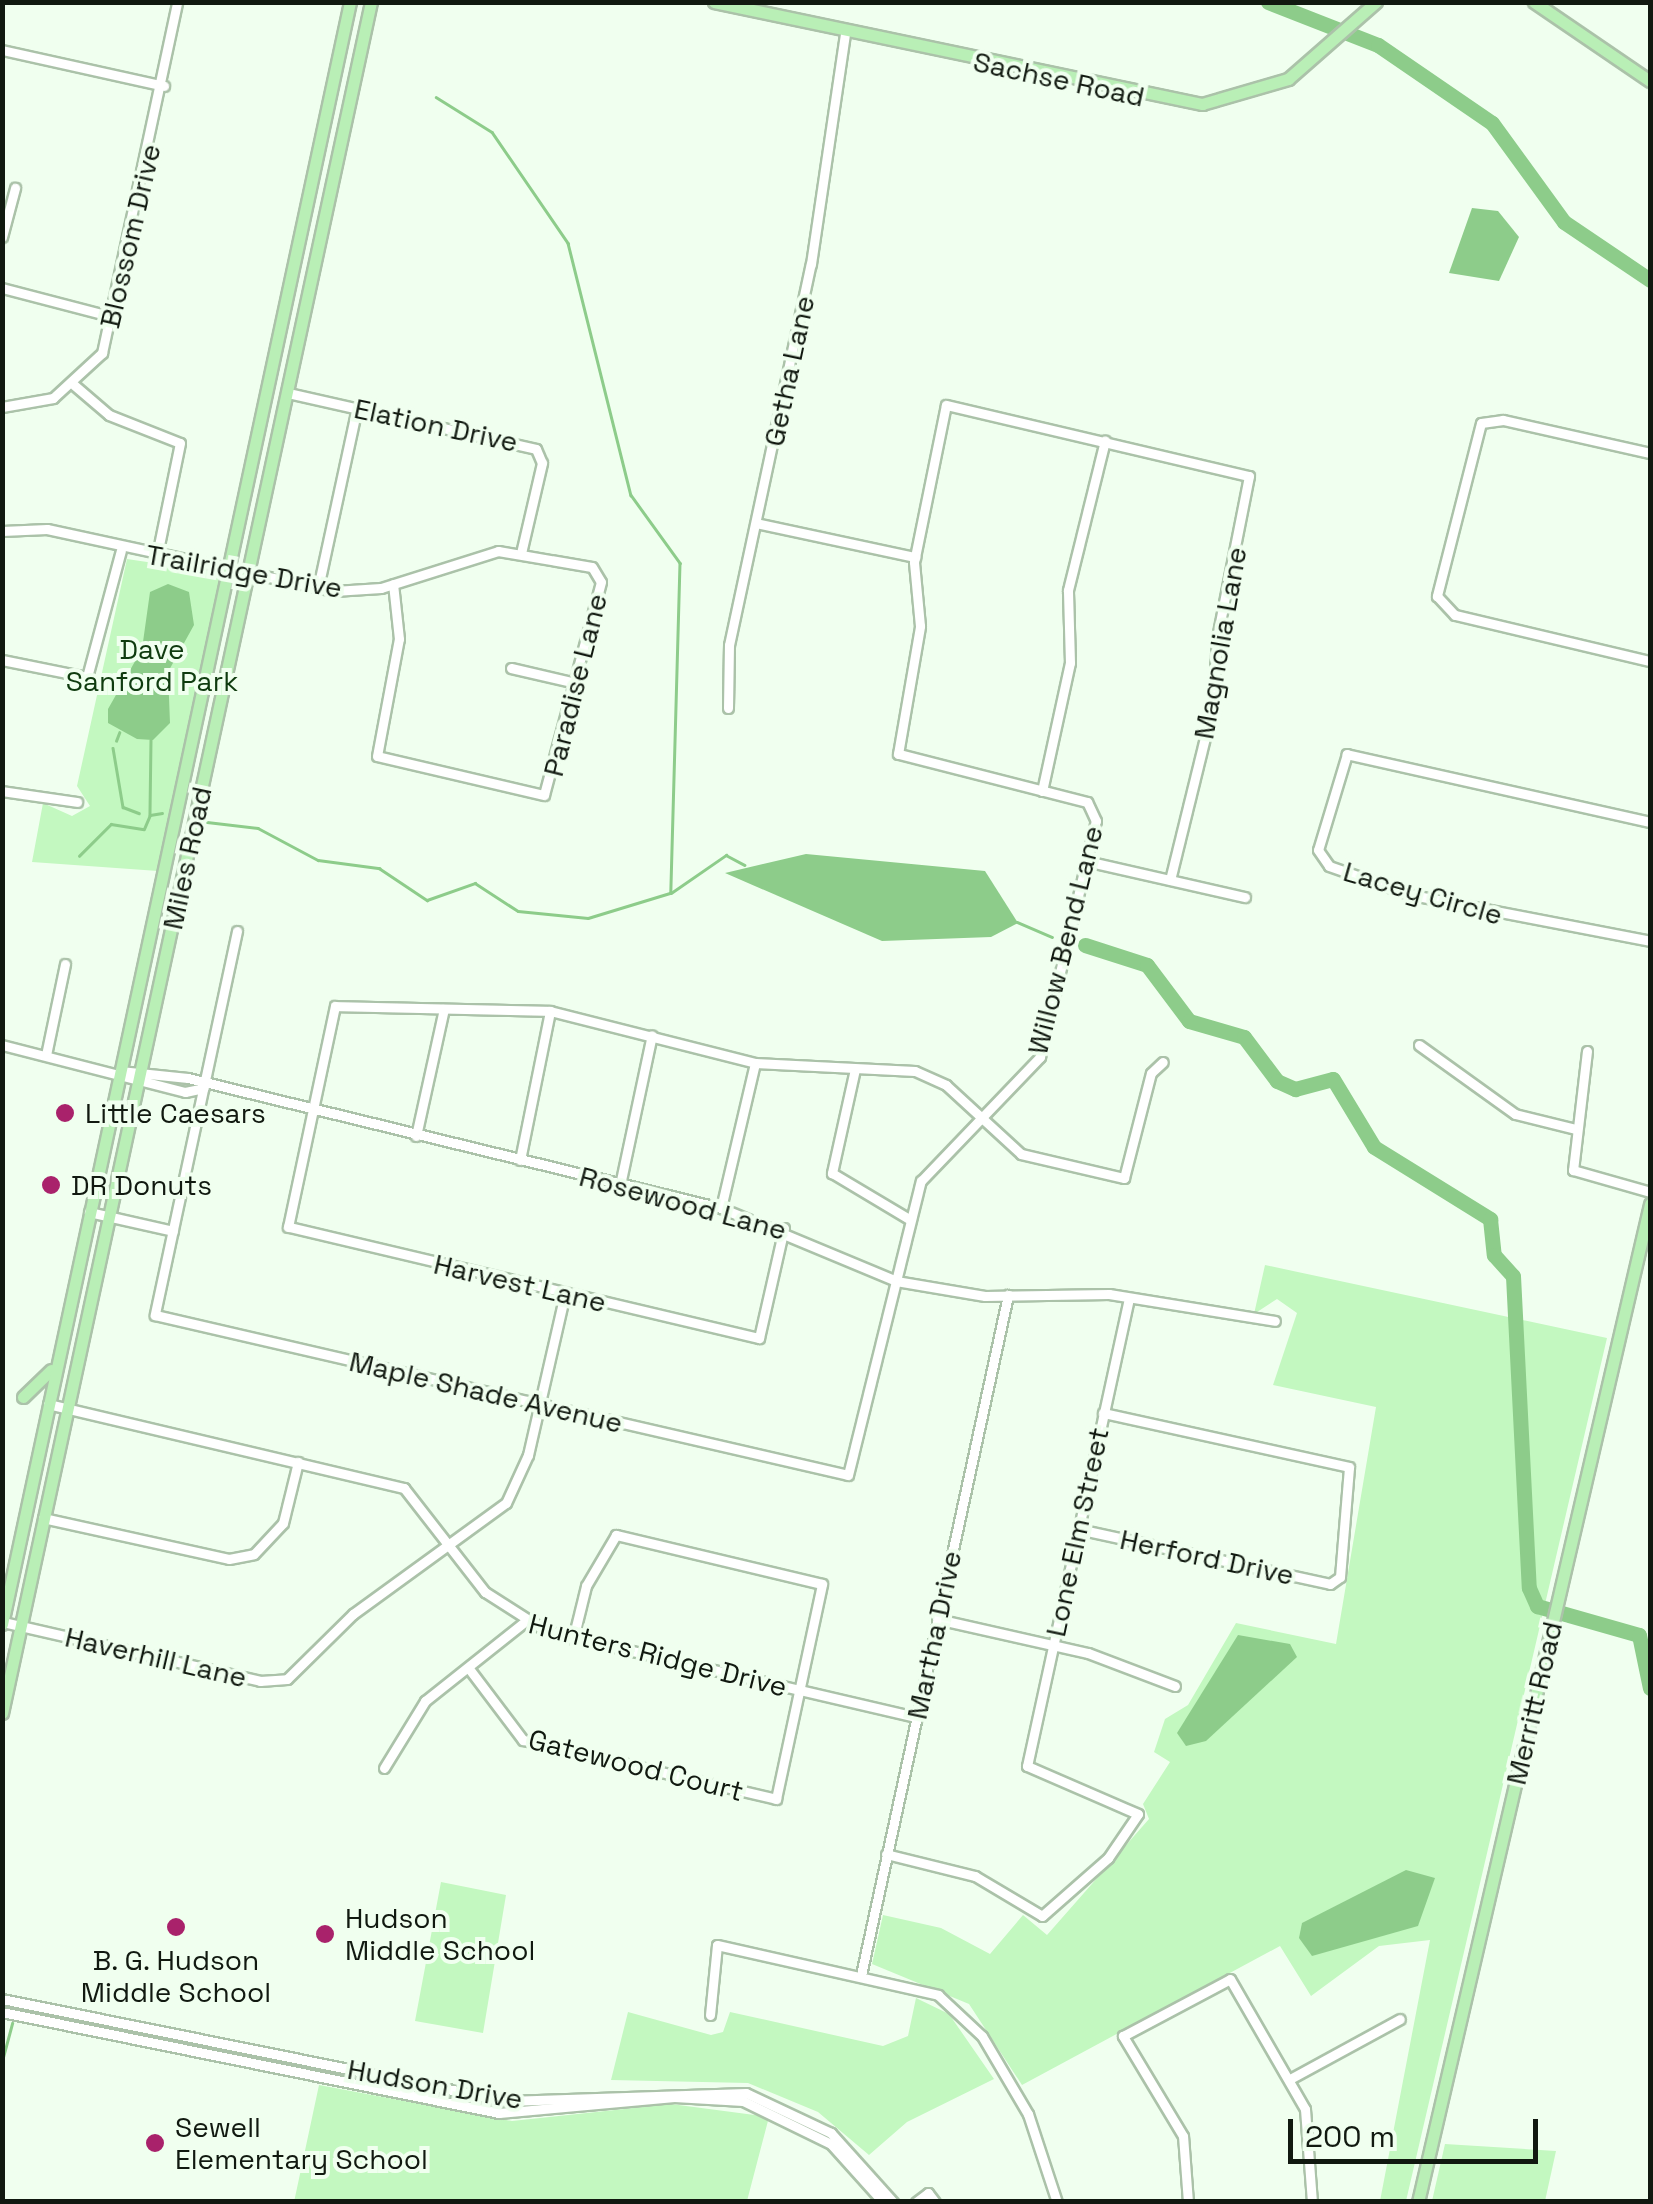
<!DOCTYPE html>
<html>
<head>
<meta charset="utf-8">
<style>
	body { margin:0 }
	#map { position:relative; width:1653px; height:2204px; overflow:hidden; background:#f0ffef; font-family:"Space Grotesk",sans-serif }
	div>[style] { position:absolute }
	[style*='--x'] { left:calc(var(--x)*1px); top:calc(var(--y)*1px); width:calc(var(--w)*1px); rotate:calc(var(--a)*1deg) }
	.green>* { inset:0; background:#c3f8c0 }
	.water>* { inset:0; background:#8dcc8a }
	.stream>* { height:2.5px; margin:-1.25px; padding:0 1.25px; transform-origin:1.25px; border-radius:1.25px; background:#8dcc8a }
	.river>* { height:15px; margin:-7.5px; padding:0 7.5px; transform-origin:7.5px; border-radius:7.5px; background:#8dcc8a }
	.roads { filter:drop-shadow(2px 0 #abc2a9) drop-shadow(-2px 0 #abc2a9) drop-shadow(0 2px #abc2a9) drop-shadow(0 -2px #abc2a9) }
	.minor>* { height:9px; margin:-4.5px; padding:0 4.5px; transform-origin:4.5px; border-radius:4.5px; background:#fff }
	.major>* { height:11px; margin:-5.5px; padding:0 5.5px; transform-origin:5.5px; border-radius:5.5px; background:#b9efb6 }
	.dots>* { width:28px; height:28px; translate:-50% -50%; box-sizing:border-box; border:5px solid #f0ffef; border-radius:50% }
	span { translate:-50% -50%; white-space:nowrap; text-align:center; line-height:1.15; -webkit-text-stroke:8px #f0ffef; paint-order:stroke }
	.street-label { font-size:28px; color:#111910 }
	.park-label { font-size:28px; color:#0f3b0f }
	.poi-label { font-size:28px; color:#111910 }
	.left { translate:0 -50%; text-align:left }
	.frame { position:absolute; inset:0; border:5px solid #111910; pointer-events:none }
	.scale { position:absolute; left:1288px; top:2119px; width:250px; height:45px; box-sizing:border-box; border:5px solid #111910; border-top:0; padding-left:12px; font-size:30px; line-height:35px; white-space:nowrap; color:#111910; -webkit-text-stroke:8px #f0ffef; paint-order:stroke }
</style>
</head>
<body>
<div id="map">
	<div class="green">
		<div style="clip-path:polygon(127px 559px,221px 573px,158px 871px,32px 862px,43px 803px,72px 816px,90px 806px,77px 786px)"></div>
		<div style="clip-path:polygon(1265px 1265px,1607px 1338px,1406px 2201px,1380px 2201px,1430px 1940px,1379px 1946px,1311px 1996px,1280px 1946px,1022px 2085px,969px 2004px,872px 1964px,883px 1915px,941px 1928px,990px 1954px,1023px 1915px,1047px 1935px,1149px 1819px,1143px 1804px,1170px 1762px,1154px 1752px,1165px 1719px,1188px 1705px,1236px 1623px,1336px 1644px,1376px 1407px,1273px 1385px,1297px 1313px,1277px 1299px,1254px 1314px)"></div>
		<div style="clip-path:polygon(441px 1882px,506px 1895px,483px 2033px,415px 2021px)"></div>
		<div style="clip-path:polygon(916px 1998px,949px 2014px,994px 2079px,907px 2122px,869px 2155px,818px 2112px,748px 2083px,611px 2080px,628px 2012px,711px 2035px,723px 2032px,730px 2012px,883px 2046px,908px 2036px)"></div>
		<div style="clip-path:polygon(319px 2085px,512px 2121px,671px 2104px,769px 2117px,747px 2201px,294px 2202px)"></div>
		<div style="clip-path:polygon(1445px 2144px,1556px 2151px,1545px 2201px,1432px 2201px)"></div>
	</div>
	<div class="water">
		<div style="clip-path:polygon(1472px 208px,1498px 211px,1519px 237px,1499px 281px,1449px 273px)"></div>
		<div style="clip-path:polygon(168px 584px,189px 592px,194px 625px,168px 672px,170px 723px,153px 740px,137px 739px,108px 723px,108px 709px,142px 649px,150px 592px)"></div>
		<div style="clip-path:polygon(806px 854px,985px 871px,1018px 923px,991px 937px,882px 941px,725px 873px)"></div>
		<div style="clip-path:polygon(1238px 1635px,1290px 1644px,1297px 1657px,1206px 1741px,1186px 1746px,1177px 1733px)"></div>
		<div style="clip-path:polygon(1406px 1870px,1435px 1878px,1418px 1926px,1312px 1956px,1299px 1938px,1302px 1923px)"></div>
	</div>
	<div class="stream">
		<div style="--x:436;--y:97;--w:66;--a:32"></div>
		<div style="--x:492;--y:132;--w:135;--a:55.6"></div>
		<div style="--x:568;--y:243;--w:260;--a:76"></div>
		<div style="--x:631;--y:495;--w:84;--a:54.2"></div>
		<div style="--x:680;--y:563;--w:330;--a:91.6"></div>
		<div style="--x:671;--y:893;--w:67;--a:-34.6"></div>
		<div style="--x:726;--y:855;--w:21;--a:28"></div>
		<div style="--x:151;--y:740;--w:75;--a:90.8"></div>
		<div style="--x:150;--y:815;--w:12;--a:-9"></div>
		<div style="--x:116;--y:741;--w:9;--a:-69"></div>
		<div style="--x:113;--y:748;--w:60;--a:80.4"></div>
		<div style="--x:123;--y:807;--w:17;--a:21"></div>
		<div style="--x:207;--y:822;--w:51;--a:6.7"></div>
		<div style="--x:258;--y:828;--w:68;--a:28.1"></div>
		<div style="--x:318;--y:860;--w:62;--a:7.5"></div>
		<div style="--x:379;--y:868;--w:58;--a:33.7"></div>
		<div style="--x:427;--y:900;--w:51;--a:-19.5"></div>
		<div style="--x:475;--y:883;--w:51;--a:33.1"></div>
		<div style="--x:518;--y:911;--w:70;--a:5.7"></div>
		<div style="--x:588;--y:918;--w:86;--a:-17"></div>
		<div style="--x:79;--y:856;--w:45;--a:-45"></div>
		<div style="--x:111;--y:824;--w:33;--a:9"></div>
		<div style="--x:144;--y:829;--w:15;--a:-67"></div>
		<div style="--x:1017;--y:922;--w:38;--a:23"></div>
		<div style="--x:2;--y:2061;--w:39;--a:-75"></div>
	</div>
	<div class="river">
		<div style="--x:1268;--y:2;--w:118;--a:21.4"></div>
		<div style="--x:1378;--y:45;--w:138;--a:34.4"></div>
		<div style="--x:1492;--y:123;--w:122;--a:54"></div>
		<div style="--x:1564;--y:222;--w:104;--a:34"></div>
		<div style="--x:1085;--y:945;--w:65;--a:17.9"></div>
		<div style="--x:1147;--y:965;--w:70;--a:53.1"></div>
		<div style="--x:1189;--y:1021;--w:57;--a:16.2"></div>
		<div style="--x:1244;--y:1037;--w:55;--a:53.1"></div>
		<div style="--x:1277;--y:1081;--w:20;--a:24"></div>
		<div style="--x:1295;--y:1089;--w:39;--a:-15"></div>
		<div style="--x:1333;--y:1079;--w:79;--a:58.9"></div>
		<div style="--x:1374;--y:1147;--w:137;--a:31.8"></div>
		<div style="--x:1490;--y:1219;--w:36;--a:84"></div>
		<div style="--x:1494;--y:1255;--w:28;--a:48"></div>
		<div style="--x:1513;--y:1276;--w:312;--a:87.1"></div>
		<div style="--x:1529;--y:1588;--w:20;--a:66"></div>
		<div style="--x:1537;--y:1606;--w:106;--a:15.9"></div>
		<div style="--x:1639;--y:1635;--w:54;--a:78.3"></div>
	</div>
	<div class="roads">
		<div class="minor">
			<div style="--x:2;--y:50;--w:166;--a:12.5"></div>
			<div style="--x:2;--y:237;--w:51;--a:-75.1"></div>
			<div style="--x:2;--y:288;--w:115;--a:14.6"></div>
			<div style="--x:74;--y:385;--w:46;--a:40.6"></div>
			<div style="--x:109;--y:415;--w:76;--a:21.5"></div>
			<div style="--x:180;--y:443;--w:114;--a:101.6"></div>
			<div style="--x:288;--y:393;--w:254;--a:12.7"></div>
			<div style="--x:536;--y:449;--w:15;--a:67"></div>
			<div style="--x:542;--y:463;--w:92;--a:103.1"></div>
			<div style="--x:2;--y:407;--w:52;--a:-10"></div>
			<div style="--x:53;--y:398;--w:67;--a:-42.6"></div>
			<div style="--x:102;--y:353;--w:359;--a:-77.9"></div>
			<div style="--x:1650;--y:453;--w:151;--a:-167.3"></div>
			<div style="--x:1503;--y:420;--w:22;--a:172"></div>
			<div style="--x:1481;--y:423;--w:179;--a:104.3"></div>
			<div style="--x:1437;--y:596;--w:26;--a:47"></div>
			<div style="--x:1455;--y:615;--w:200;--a:13.3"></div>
			<div style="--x:756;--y:523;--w:163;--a:12.1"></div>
			<div style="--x:2;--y:531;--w:45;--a:-2.5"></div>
			<div style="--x:47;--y:529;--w:294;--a:12.2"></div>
			<div style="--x:334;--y:591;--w:47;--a:-3.7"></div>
			<div style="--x:381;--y:588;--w:123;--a:-17.5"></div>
			<div style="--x:498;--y:551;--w:95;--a:9.7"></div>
			<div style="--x:592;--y:567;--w:17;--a:59"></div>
			<div style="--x:601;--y:582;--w:220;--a:105"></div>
			<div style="--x:544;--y:795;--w:171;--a:-166.9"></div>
			<div style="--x:377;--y:756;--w:119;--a:-79.4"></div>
			<div style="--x:399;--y:639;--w:55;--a:-96.2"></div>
			<div style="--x:318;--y:588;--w:184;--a:-77.8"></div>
			<div style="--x:2;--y:660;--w:87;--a:11.3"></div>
			<div style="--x:87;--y:677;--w:131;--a:-75"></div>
			<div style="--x:511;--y:668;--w:67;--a:13"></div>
			<div style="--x:728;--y:708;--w:63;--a:-89.1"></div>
			<div style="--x:729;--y:645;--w:390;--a:-77.9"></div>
			<div style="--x:811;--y:264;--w:233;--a:-81.6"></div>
			<div style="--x:2;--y:791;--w:76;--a:8.3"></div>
			<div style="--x:1042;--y:791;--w:131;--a:-77.7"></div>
			<div style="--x:1070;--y:663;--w:73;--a:-91.6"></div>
			<div style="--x:1068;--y:590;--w:154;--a:-76.1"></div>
			<div style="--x:1650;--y:822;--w:311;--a:-167.4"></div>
			<div style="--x:1347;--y:754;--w:100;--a:106.8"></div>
			<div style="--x:1318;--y:850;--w:19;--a:55"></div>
			<div style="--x:1329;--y:866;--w:88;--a:19.3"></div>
			<div style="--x:1412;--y:895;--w:242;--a:10.9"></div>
			<div style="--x:1086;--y:861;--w:163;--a:12.8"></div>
			<div style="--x:237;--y:931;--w:393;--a:102.1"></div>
			<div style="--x:155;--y:1315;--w:711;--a:13"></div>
			<div style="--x:848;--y:1475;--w:303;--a:-76.1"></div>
			<div style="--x:921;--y:1181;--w:172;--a:-46.2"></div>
			<div style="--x:1040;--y:1057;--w:243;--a:-76.7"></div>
			<div style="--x:1096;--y:821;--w:21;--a:-115"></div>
			<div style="--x:1087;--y:802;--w:195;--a:-165.7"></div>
			<div style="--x:898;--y:754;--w:130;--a:-80.2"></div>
			<div style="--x:920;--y:626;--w:64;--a:-95.4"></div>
			<div style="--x:914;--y:562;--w:160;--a:-78.5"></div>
			<div style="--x:946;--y:405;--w:311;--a:13.2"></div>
			<div style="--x:1249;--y:476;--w:164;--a:101.2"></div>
			<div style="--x:1217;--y:637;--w:68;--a:93.4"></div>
			<div style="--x:1213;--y:705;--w:180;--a:103.8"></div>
			<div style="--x:2;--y:1045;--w:189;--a:14.4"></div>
			<div style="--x:185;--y:1092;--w:19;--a:-12"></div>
			<div style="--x:1419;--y:1045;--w:118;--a:35.7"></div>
			<div style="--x:1515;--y:1114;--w:63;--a:13.8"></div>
			<div style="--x:1587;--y:1051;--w:120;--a:96.7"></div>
			<div style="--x:1573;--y:1170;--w:80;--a:15.9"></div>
			<div style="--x:46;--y:1055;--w:93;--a:-78.2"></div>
			<div style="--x:855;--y:1069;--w:107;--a:102.5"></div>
			<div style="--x:832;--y:1173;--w:90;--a:30.9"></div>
			<div style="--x:120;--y:1071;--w:68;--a:5.9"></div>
			<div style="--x:188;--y:1078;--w:549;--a:13.71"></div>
			<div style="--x:721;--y:1208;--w:190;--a:22.6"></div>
			<div style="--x:896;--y:1281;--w:90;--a:9.6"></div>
			<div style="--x:985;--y:1296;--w:124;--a:-0.9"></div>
			<div style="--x:1109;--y:1294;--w:168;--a:9.2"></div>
			<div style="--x:416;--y:1136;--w:130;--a:-77.6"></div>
			<div style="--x:520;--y:1160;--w:152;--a:-78.6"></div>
			<div style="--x:620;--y:1185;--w:153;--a:-78"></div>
			<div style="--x:721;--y:1208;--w:149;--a:-76.8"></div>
			<div style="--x:89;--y:1212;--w:86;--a:12.7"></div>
			<div style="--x:784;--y:1228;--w:113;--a:102.8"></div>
			<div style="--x:759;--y:1338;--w:484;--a:-166.7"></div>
			<div style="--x:288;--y:1227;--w:226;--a:-78"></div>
			<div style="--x:335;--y:1006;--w:215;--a:1.3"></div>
			<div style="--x:550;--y:1011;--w:211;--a:14.2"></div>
			<div style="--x:755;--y:1063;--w:160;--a:2.9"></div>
			<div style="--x:915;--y:1071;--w:34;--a:24"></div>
			<div style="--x:946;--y:1085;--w:102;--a:42.6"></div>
			<div style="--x:1021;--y:1154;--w:106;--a:13.1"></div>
			<div style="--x:1124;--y:1178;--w:108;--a:-75.6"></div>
			<div style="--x:1151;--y:1073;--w:16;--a:-43"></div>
			<div style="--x:48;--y:1404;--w:366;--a:13.3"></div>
			<div style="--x:404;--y:1488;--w:132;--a:52.1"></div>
			<div style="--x:485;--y:1592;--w:72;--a:32.6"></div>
			<div style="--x:546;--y:1631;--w:381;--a:13.1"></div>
			<div style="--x:43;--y:1518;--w:190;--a:12.4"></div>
			<div style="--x:229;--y:1559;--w:25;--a:-11"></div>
			<div style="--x:254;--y:1554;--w:42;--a:-46.9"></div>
			<div style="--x:283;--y:1523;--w:63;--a:-76.2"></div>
			<div style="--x:1078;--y:1529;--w:258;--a:12.3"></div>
			<div style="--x:1330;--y:1584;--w:12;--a:-35"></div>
			<div style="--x:1340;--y:1577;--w:110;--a:-85.3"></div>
			<div style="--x:1349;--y:1467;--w:252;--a:-167.6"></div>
			<div style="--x:937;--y:1619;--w:155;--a:12.7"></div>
			<div style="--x:1088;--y:1653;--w:93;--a:20.8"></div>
			<div style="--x:3;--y:1622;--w:264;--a:12.9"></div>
			<div style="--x:260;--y:1681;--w:27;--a:-4"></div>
			<div style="--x:287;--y:1679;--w:93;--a:-44.6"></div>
			<div style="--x:353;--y:1614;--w:189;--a:-36"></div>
			<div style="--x:506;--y:1503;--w:53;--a:-65.4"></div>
			<div style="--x:528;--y:1455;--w:165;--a:-77.1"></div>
			<div style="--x:470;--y:1670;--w:88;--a:52.9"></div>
			<div style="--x:523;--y:1740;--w:260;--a:13.1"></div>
			<div style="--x:776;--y:1799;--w:220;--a:-77.9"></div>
			<div style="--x:822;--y:1584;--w:212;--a:-166.6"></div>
			<div style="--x:616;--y:1535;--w:59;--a:120.5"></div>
			<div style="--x:586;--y:1586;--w:55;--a:103.8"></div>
			<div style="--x:384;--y:1768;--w:79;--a:-58.5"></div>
			<div style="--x:425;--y:1701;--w:125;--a:-38.5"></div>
			<div style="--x:886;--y:1854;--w:92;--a:13.9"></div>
			<div style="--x:975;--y:1876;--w:78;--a:30.8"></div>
			<div style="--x:1042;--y:1916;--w:88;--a:-41.3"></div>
			<div style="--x:1108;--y:1858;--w:53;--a:-55.7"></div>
			<div style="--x:1138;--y:1814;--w:121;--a:-156.6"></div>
			<div style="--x:1027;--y:1766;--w:478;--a:-77.7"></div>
			<div style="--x:861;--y:1975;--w:696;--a:-77.8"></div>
			<div style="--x:2;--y:1999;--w:515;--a:11.42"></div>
			<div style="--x:507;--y:2101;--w:239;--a:-1.9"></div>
			<div style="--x:746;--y:2093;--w:94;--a:25.2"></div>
			<div style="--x:831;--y:2133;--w:93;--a:48.1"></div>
			<div style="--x:2;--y:2012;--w:507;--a:11.49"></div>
			<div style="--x:499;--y:2113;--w:176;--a:-5.2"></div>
			<div style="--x:674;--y:2097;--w:69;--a:3.3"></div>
			<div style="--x:743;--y:2101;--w:98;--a:26"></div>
			<div style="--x:831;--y:2144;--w:78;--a:48.1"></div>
			<div style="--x:710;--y:2015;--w:70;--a:-84.3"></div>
			<div style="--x:717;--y:1945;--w:227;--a:12.7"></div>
			<div style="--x:938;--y:1995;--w:60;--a:43"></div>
			<div style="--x:982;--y:2036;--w:91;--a:59.5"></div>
			<div style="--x:1028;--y:2114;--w:93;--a:71.8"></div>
			<div style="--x:1290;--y:2079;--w:125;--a:-28.6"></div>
			<div style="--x:916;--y:2202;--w:15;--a:-37"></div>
			<div style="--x:928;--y:2193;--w:11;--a:52"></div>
			<div style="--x:1188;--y:2202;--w:66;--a:-94.3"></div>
			<div style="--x:1183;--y:2136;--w:117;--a:-121"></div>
			<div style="--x:1123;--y:2036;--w:121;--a:-28"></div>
			<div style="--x:1230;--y:1979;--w:150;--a:60"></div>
			<div style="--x:1305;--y:2109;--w:93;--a:85.7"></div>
		</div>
		<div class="major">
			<div style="--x:714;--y:2;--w:499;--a:11.8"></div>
			<div style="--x:1202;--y:104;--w:90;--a:-16.2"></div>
			<div style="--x:1288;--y:79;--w:117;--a:-41.2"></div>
			<div style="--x:1534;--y:2;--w:140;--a:34.3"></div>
			<div style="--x:23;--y:1397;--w:39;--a:-44"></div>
			<div style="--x:2;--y:1624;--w:1659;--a:-77.89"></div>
			<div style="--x:2;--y:1713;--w:1750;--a:-77.83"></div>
			<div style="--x:1418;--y:2202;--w:1025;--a:-76.91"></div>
		</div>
	</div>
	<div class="dots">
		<div style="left:65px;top:1113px;background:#a9226b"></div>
		<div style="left:51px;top:1185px;background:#a9226b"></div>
		<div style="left:176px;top:1927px;background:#a9226b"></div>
		<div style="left:325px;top:1934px;background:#a9226b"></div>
		<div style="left:155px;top:2143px;background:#a9226b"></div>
	</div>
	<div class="street-label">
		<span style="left:1059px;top:79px;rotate:12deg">Sachse Road</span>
		<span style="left:130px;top:236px;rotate:-77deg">Blossom Drive</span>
		<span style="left:789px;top:371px;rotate:-78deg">Getha Lane</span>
		<span style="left:436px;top:425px;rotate:12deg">Elation Drive</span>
		<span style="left:244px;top:571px;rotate:10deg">Trailridge Drive</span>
		<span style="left:1220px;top:643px;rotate:-80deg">Magnolia Lane</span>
		<span style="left:575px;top:685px;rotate:-76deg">Paradise Lane</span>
		<span style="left:187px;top:858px;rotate:-78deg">Miles Road</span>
		<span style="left:1423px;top:893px;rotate:16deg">Lacey Circle</span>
		<span style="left:1065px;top:940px;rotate:-76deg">Willow Bend Lane</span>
		<span style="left:683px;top:1203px;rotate:15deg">Rosewood Lane</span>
		<span style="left:520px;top:1283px;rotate:13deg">Harvest Lane</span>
		<span style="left:486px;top:1392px;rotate:13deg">Maple Shade Avenue</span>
		<span style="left:1077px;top:1532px;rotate:-78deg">Lone Elm Street</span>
		<span style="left:1207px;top:1557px;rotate:12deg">Herford Drive</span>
		<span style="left:934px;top:1635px;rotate:-78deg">Martha Drive</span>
		<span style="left:658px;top:1655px;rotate:14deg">Hunters Ridge Drive</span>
		<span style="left:156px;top:1657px;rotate:13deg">Haverhill Lane</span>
		<span style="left:1534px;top:1703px;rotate:-77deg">Merritt Road</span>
		<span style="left:636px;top:1765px;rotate:14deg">Gatewood Court</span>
		<span style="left:435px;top:2084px;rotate:10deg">Hudson Drive</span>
	</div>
	<div class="park-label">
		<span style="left:152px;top:665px">Dave<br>Sanford Park</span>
	</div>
	<div class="poi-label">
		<span class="left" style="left:85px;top:1113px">Little Caesars</span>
		<span class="left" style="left:71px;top:1185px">DR Donuts</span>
		<span class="left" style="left:345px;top:1934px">Hudson<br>Middle School</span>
		<span style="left:176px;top:1976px">B. G. Hudson<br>Middle School</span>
		<span class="left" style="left:175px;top:2143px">Sewell<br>Elementary School</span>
	</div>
	<div class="frame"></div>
	<div class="scale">200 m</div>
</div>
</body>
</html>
